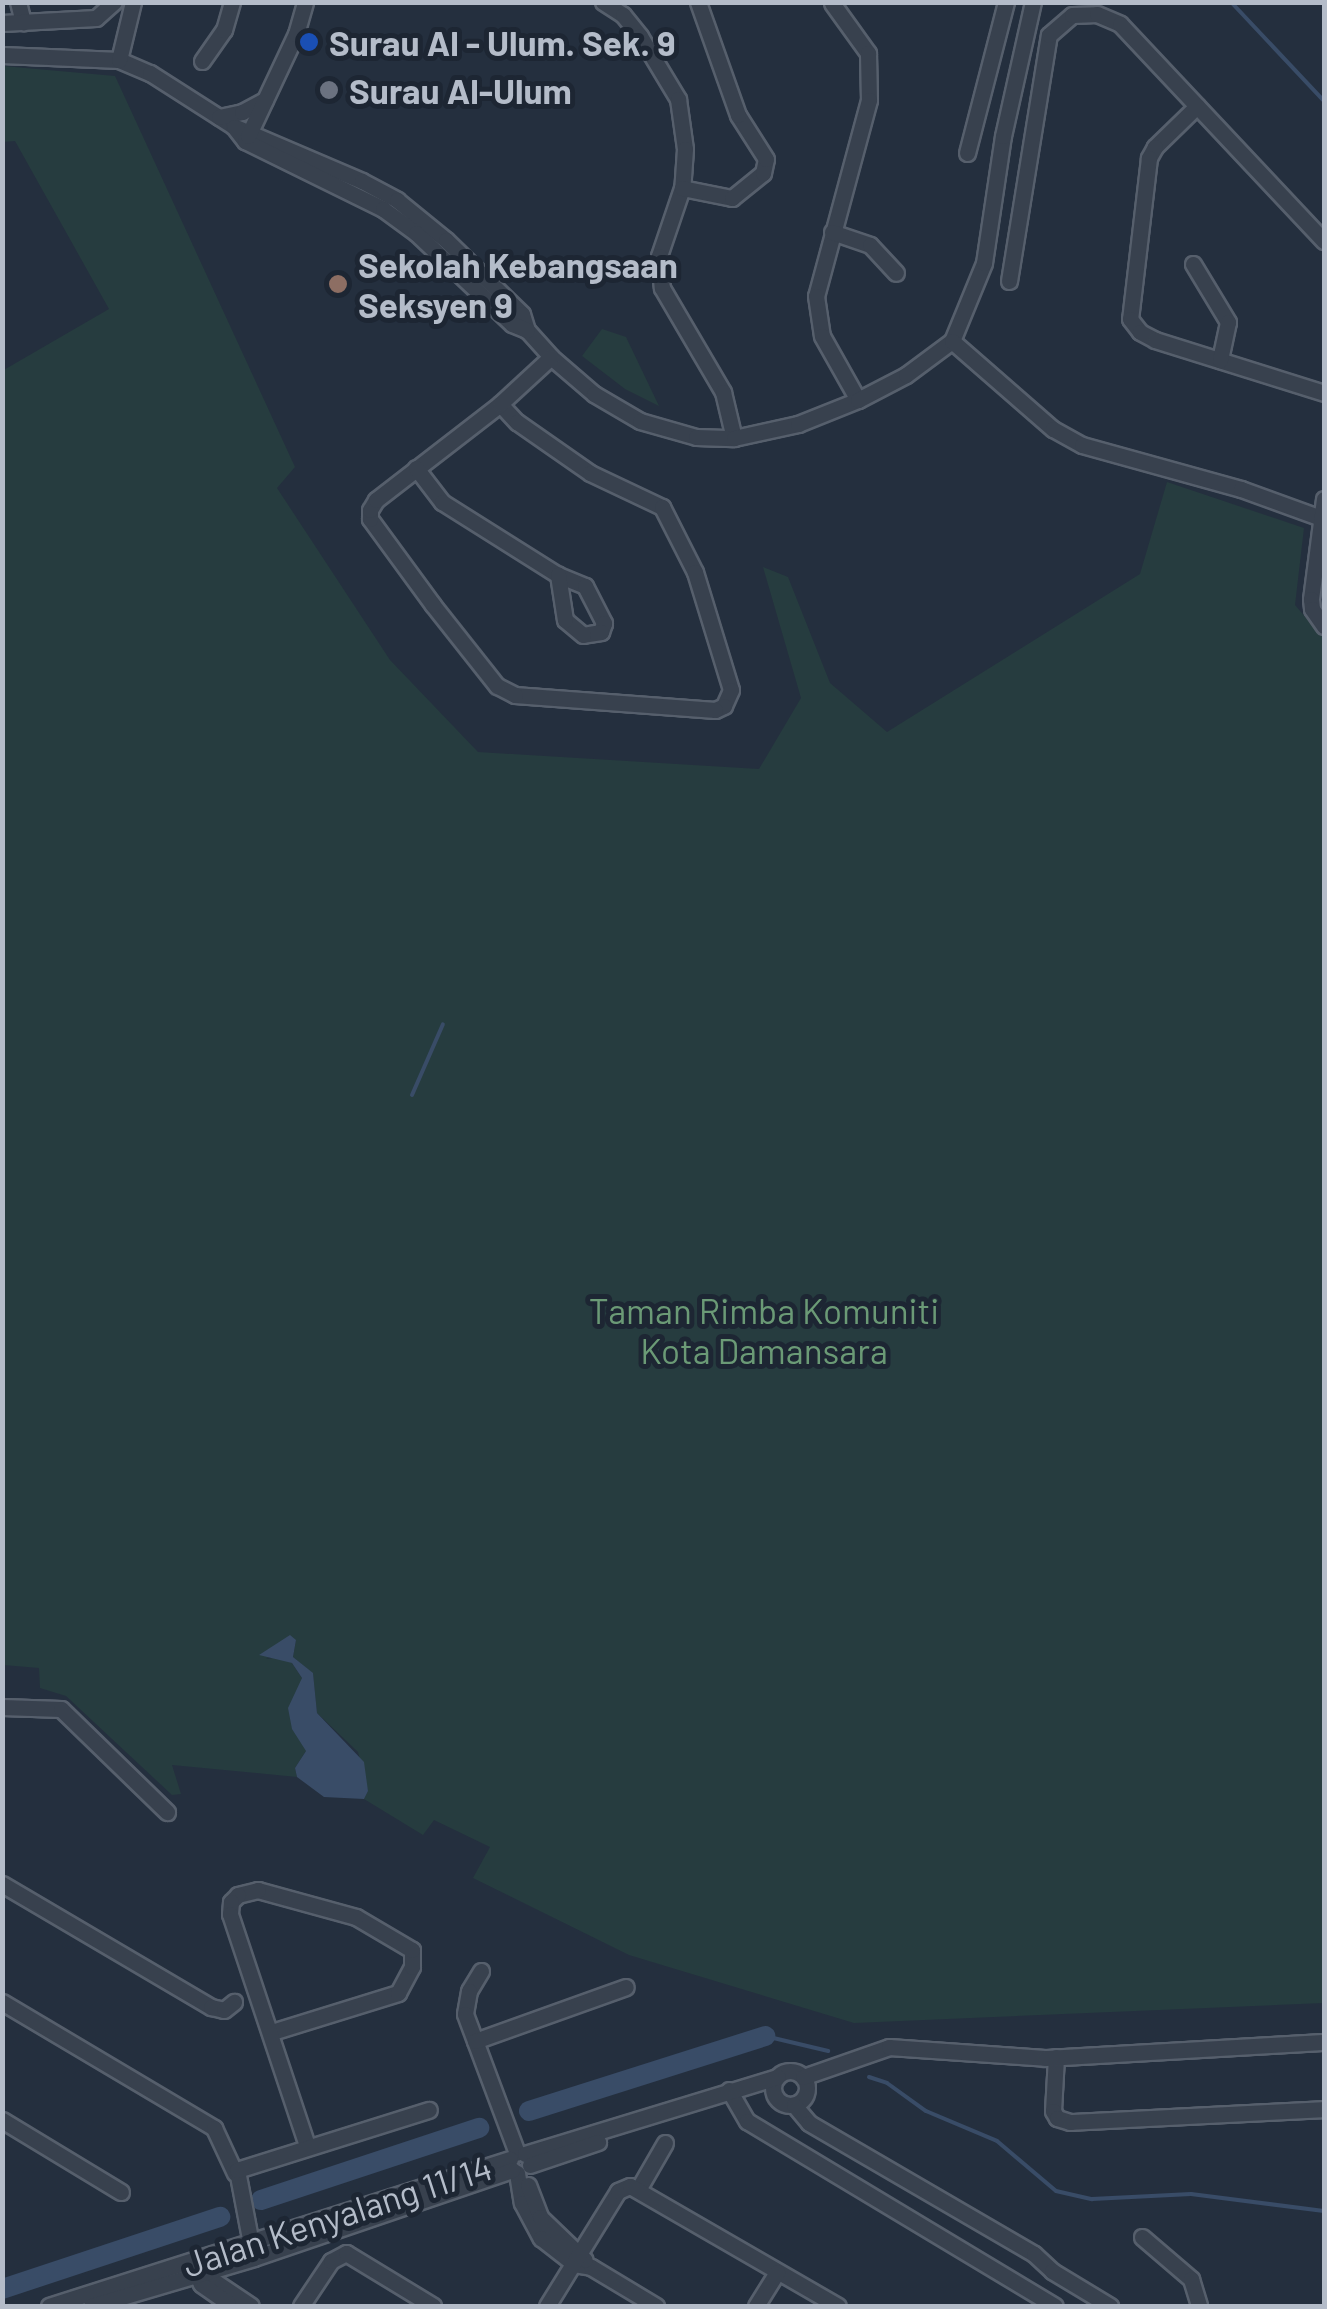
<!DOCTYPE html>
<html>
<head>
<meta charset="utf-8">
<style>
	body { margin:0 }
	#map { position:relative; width:1327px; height:2309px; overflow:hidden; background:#242f3e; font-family:Barlow,sans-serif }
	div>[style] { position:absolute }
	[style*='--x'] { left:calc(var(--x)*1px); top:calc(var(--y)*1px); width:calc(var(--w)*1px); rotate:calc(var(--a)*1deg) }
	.green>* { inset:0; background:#263c3f }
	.water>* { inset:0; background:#394c67 }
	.stream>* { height:4px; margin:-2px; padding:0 2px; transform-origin:2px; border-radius:2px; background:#394c67 }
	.river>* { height:20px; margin:-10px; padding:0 10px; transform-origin:10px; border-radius:10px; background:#394c67 }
	.roads { filter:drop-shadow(2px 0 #565f6c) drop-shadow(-2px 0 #565f6c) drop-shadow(0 2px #565f6c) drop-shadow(0 -2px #565f6c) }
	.minor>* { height:15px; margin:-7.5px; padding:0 7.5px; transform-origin:7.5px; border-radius:7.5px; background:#38414e }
	.minor>.ring { margin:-7.5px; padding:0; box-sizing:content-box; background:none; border:15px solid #38414e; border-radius:50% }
	.dots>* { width:28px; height:28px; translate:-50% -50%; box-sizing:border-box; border:5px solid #1d2633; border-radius:50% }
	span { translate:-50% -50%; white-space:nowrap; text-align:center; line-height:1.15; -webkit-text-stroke:10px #1d2633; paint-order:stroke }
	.poi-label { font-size:35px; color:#b4bcc9; font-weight:700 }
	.left { translate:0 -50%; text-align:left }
	.park-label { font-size:35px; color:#6b9a76 }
	.street-label { font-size:35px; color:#b4bcc9 }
	.frame { position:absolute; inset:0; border:5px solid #b4bcc9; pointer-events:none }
</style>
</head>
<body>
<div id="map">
	<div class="green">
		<div style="clip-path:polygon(3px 66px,115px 76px,295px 467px,277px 488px,390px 660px,478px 752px,759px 769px,801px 698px,763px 567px,788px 577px,830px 683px,887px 732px,1140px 574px,1167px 482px,1304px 528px,1295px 605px,1324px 639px,1324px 2003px,854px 2023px,629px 1955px,473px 1878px,490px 1847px,434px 1820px,423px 1835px,364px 1799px,368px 1791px,358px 1752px,317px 1713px,313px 1674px,293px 1657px,296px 1640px,266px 1659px,279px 1657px,292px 1663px,302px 1678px,299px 1692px,306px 1751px,295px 1768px,297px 1777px,172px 1765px,181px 1794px,172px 1795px,66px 1696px,40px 1688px,39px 1668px,3px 1665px,2px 371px,109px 309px,15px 141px,3px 142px)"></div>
		<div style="clip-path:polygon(602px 329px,626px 337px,659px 406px,625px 389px,582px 356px)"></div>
	</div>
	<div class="water">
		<div style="clip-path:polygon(290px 1635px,296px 1640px,293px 1657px,313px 1673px,317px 1713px,364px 1762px,368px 1791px,364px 1799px,324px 1797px,297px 1777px,295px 1768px,306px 1751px,292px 1729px,288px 1708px,302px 1678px,292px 1663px,259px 1655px)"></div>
	</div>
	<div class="stream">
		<div style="--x:1231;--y:2;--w:136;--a:46.8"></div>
		<div style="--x:412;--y:1095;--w:77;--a:-66.4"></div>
		<div style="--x:765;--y:2036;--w:65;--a:13.4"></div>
		<div style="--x:869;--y:2077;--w:19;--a:18"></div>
		<div style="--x:887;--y:2083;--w:48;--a:35.7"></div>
		<div style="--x:926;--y:2111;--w:77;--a:22.9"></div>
		<div style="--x:997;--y:2141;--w:77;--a:40.3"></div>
		<div style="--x:1056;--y:2191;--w:37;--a:13"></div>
		<div style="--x:1092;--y:2199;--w:99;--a:-2.9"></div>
		<div style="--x:1191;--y:2194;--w:134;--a:7.3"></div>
	</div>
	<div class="river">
		<div style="--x:529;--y:2111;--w:248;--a:-17.6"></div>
		<div style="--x:261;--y:2200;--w:230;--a:-18.3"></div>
		<div style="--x:2;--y:2289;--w:230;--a:-18.3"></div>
	</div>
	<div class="roads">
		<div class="minor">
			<div style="--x:18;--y:2;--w:21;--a:76"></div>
			<div style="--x:603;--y:2;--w:24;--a:33"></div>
			<div style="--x:623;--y:15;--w:27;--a:51"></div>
			<div style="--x:640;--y:36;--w:74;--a:58.9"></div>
			<div style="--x:678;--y:99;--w:50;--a:82"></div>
			<div style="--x:685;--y:149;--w:39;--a:94"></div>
			<div style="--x:682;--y:188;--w:72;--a:108.7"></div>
			<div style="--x:659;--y:256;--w:32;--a:85"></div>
			<div style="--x:662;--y:288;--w:121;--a:59.6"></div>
			<div style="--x:723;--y:392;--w:47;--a:76.6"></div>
			<div style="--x:832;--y:3;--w:62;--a:54.2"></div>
			<div style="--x:868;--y:53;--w:47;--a:88.8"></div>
			<div style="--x:869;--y:100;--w:203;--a:105.1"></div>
			<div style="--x:816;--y:296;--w:40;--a:81.5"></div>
			<div style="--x:822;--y:336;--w:73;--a:60.6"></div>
			<div style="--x:2;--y:23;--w:94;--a:-3"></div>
			<div style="--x:96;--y:18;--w:24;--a:-42"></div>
			<div style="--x:2;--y:55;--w:117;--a:2.4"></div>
			<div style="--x:119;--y:60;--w:34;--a:23"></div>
			<div style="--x:150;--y:73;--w:98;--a:32.6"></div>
			<div style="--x:233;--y:126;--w:140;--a:23.1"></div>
			<div style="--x:362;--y:181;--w:40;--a:28"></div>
			<div style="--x:397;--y:200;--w:63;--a:39.2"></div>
			<div style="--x:446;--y:240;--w:106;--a:44.2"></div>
			<div style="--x:522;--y:314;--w:17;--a:73"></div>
			<div style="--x:527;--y:330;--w:36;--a:48"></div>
			<div style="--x:551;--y:357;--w:57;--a:40.7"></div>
			<div style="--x:594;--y:394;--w:53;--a:30.4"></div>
			<div style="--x:640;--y:421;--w:58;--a:15.9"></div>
			<div style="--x:696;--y:437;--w:38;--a:2"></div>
			<div style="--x:734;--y:438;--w:66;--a:-12.3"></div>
			<div style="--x:798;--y:424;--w:65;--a:-21.8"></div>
			<div style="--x:858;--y:400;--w:54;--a:-27.5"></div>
			<div style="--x:906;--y:375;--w:57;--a:-36.5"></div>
			<div style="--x:952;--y:341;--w:84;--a:-67.7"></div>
			<div style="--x:984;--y:263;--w:128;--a:-81.5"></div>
			<div style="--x:1003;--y:136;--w:137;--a:-77.4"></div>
			<div style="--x:119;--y:60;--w:60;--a:-76.4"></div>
			<div style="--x:202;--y:61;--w:38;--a:-55"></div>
			<div style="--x:224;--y:30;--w:29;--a:-74"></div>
			<div style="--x:1197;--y:106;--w:59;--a:135.7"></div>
			<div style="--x:1155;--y:147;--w:13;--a:119"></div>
			<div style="--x:1149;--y:158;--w:162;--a:96.7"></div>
			<div style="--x:1130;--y:319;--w:16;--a:52"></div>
			<div style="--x:1140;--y:332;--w:17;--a:28"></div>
			<div style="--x:1155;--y:340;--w:177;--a:17.4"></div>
			<div style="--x:219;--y:117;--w:24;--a:-12"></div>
			<div style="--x:242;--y:112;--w:26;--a:-28"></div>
			<div style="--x:234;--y:127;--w:18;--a:52"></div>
			<div style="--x:245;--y:141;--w:154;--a:26.2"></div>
			<div style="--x:383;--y:209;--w:41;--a:36"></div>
			<div style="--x:416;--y:233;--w:132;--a:43.5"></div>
			<div style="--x:512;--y:324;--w:16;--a:22"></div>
			<div style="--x:248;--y:136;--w:113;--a:-64.8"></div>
			<div style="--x:296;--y:34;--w:33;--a:-74"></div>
			<div style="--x:967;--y:153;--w:156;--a:-75.5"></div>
			<div style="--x:682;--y:188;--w:51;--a:11.3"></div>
			<div style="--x:732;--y:198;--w:40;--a:-39"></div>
			<div style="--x:763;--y:173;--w:14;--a:-78"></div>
			<div style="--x:766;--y:159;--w:52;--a:-122.5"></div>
			<div style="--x:738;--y:115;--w:120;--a:-109.5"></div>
			<div style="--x:832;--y:232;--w:40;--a:18.9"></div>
			<div style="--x:870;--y:245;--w:38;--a:47"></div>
			<div style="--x:1193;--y:264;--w:68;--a:58.9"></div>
			<div style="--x:1228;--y:322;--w:39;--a:102"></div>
			<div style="--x:1009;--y:281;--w:249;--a:-80.8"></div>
			<div style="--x:1049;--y:35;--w:30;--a:-41"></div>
			<div style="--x:1072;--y:15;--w:25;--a:-2"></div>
			<div style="--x:1097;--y:14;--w:25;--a:23"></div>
			<div style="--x:1120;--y:24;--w:298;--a:46.8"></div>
			<div style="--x:952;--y:341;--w:134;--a:41.1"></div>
			<div style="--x:1053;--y:429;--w:33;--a:29"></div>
			<div style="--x:1082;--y:445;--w:165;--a:15.5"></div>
			<div style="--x:1241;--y:489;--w:88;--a:19.9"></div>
			<div style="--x:500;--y:404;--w:25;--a:47"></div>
			<div style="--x:517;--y:422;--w:89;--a:34.9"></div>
			<div style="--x:590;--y:473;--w:80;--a:25.3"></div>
			<div style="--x:662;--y:507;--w:73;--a:63.1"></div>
			<div style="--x:695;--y:572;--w:123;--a:73"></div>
			<div style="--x:731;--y:690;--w:17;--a:114"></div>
			<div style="--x:724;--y:706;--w:10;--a:156"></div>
			<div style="--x:715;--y:710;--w:201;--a:-175.7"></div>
			<div style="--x:515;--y:695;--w:20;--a:-153"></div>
			<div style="--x:497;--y:686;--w:103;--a:-128.3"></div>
			<div style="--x:433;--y:605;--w:107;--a:-126.2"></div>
			<div style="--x:370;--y:519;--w:9;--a:-90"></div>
			<div style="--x:370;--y:510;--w:12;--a:-59"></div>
			<div style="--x:376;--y:500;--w:157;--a:-37.7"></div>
			<div style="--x:500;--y:404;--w:69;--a:-42.7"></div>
			<div style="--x:416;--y:468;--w:43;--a:52.6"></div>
			<div style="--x:442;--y:502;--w:137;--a:32.2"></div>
			<div style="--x:558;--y:575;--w:29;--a:22"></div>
			<div style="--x:585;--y:586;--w:42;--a:62.8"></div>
			<div style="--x:604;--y:623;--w:9;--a:108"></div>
			<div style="--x:601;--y:632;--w:18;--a:171"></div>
			<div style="--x:583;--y:635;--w:23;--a:-140"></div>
			<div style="--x:565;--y:620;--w:46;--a:-98.8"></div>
			<div style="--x:1324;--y:499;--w:101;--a:97.4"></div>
			<div style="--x:1311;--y:599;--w:10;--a:84"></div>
			<div style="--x:1312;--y:609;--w:21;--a:55"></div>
			<div style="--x:2;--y:1707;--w:59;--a:1.9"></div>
			<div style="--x:61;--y:1709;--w:148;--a:44.2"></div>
			<div style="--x:2;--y:1884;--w:243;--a:30.5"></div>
			<div style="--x:211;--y:2007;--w:13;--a:13"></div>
			<div style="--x:224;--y:2010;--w:13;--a:-39"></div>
			<div style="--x:481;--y:1971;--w:23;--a:121"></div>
			<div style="--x:469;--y:1991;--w:23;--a:100"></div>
			<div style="--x:465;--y:2014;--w:148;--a:69.5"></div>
			<div style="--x:2;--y:2002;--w:247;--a:30.7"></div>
			<div style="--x:214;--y:2128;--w:50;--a:65"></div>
			<div style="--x:272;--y:2032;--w:132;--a:-17.2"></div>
			<div style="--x:398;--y:1993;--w:30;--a:-62"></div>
			<div style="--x:412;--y:1967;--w:17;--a:-90"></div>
			<div style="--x:412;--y:1950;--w:65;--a:-149.5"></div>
			<div style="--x:356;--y:1917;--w:102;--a:-164.6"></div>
			<div style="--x:258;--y:1890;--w:21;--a:166"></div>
			<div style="--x:238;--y:1895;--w:10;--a:135"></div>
			<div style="--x:231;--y:1902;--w:12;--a:95"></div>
			<div style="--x:230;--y:1914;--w:243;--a:71.6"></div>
			<div style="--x:475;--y:2041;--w:160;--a:-19.7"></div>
			<div style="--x:1056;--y:2057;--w:54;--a:93.2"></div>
			<div style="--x:1053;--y:2111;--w:8;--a:60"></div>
			<div style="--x:1057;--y:2118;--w:14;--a:17"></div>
			<div style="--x:1070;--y:2122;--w:254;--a:-2.9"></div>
			<div class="ring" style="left:773px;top:2071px;width:19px;height:19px"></div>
			<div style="--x:803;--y:2077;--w:91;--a:-19.2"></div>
			<div style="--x:889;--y:2047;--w:156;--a:4"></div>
			<div style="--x:1045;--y:2058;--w:279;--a:-3.3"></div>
			<div style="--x:729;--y:2090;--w:36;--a:60"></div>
			<div style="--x:747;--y:2121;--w:359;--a:31"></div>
			<div style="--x:794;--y:2105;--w:23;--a:50"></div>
			<div style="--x:809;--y:2123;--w:260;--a:30.2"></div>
			<div style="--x:1034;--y:2254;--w:25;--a:43"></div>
			<div style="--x:1052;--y:2271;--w:68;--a:31.1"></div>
			<div style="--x:2;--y:2120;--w:139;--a:31.2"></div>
			<div style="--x:525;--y:2154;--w:264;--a:-17"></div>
			<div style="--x:530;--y:2165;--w:72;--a:-18.7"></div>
			<div style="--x:517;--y:2173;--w:30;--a:81"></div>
			<div style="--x:522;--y:2203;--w:40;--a:62"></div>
			<div style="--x:541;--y:2238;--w:42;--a:38.2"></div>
			<div style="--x:574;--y:2264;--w:17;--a:10"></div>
			<div style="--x:591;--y:2267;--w:76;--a:31"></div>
			<div style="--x:528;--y:2185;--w:34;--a:69"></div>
			<div style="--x:540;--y:2217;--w:62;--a:43.7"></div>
			<div style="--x:639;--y:2188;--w:52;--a:-60"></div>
			<div style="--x:1142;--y:2237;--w:65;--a:40.6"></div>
			<div style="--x:1191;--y:2279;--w:28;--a:73"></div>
			<div style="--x:252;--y:2249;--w:80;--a:-100.8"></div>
			<div style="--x:237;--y:2170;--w:201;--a:-17.4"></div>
			<div style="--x:205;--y:2263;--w:17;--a:69"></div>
			<div style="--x:211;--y:2279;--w:48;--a:34"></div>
			<div style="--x:192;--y:2266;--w:20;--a:63"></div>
			<div style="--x:201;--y:2284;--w:32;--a:35"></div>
			<div style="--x:49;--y:2306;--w:484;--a:-17.7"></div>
			<div style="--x:91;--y:2306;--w:170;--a:-16.4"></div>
			<div style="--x:254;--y:2258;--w:273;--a:-18.8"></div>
			<div style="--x:301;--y:2306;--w:54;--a:-56.3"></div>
			<div style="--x:331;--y:2261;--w:17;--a:-28"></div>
			<div style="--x:346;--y:2253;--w:102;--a:31.3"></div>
			<div style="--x:547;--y:2306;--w:135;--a:-58.3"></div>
			<div style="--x:618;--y:2191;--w:13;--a:-23"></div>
			<div style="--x:630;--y:2186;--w:240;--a:30"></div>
			<div style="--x:756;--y:2306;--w:40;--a:-58"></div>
		</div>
	</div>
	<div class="dots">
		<div style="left:309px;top:42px;background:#1a4fb4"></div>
		<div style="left:329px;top:90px;background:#6b7280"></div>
		<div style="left:338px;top:284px;background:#8d6e63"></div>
	</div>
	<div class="poi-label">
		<span class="left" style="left:329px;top:42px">Surau Al - Ulum. Sek. 9</span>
		<span class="left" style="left:349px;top:90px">Surau Al-Ulum</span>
		<span class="left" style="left:358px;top:284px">Sekolah Kebangsaan<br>Seksyen 9</span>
	</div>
	<div class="park-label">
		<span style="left:764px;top:1330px">Taman Rimba Komuniti<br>Kota Damansara</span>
	</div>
	<div class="street-label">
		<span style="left:337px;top:2215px;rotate:-18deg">Jalan Kenyalang 11/14</span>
	</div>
	<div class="frame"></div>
</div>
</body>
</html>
